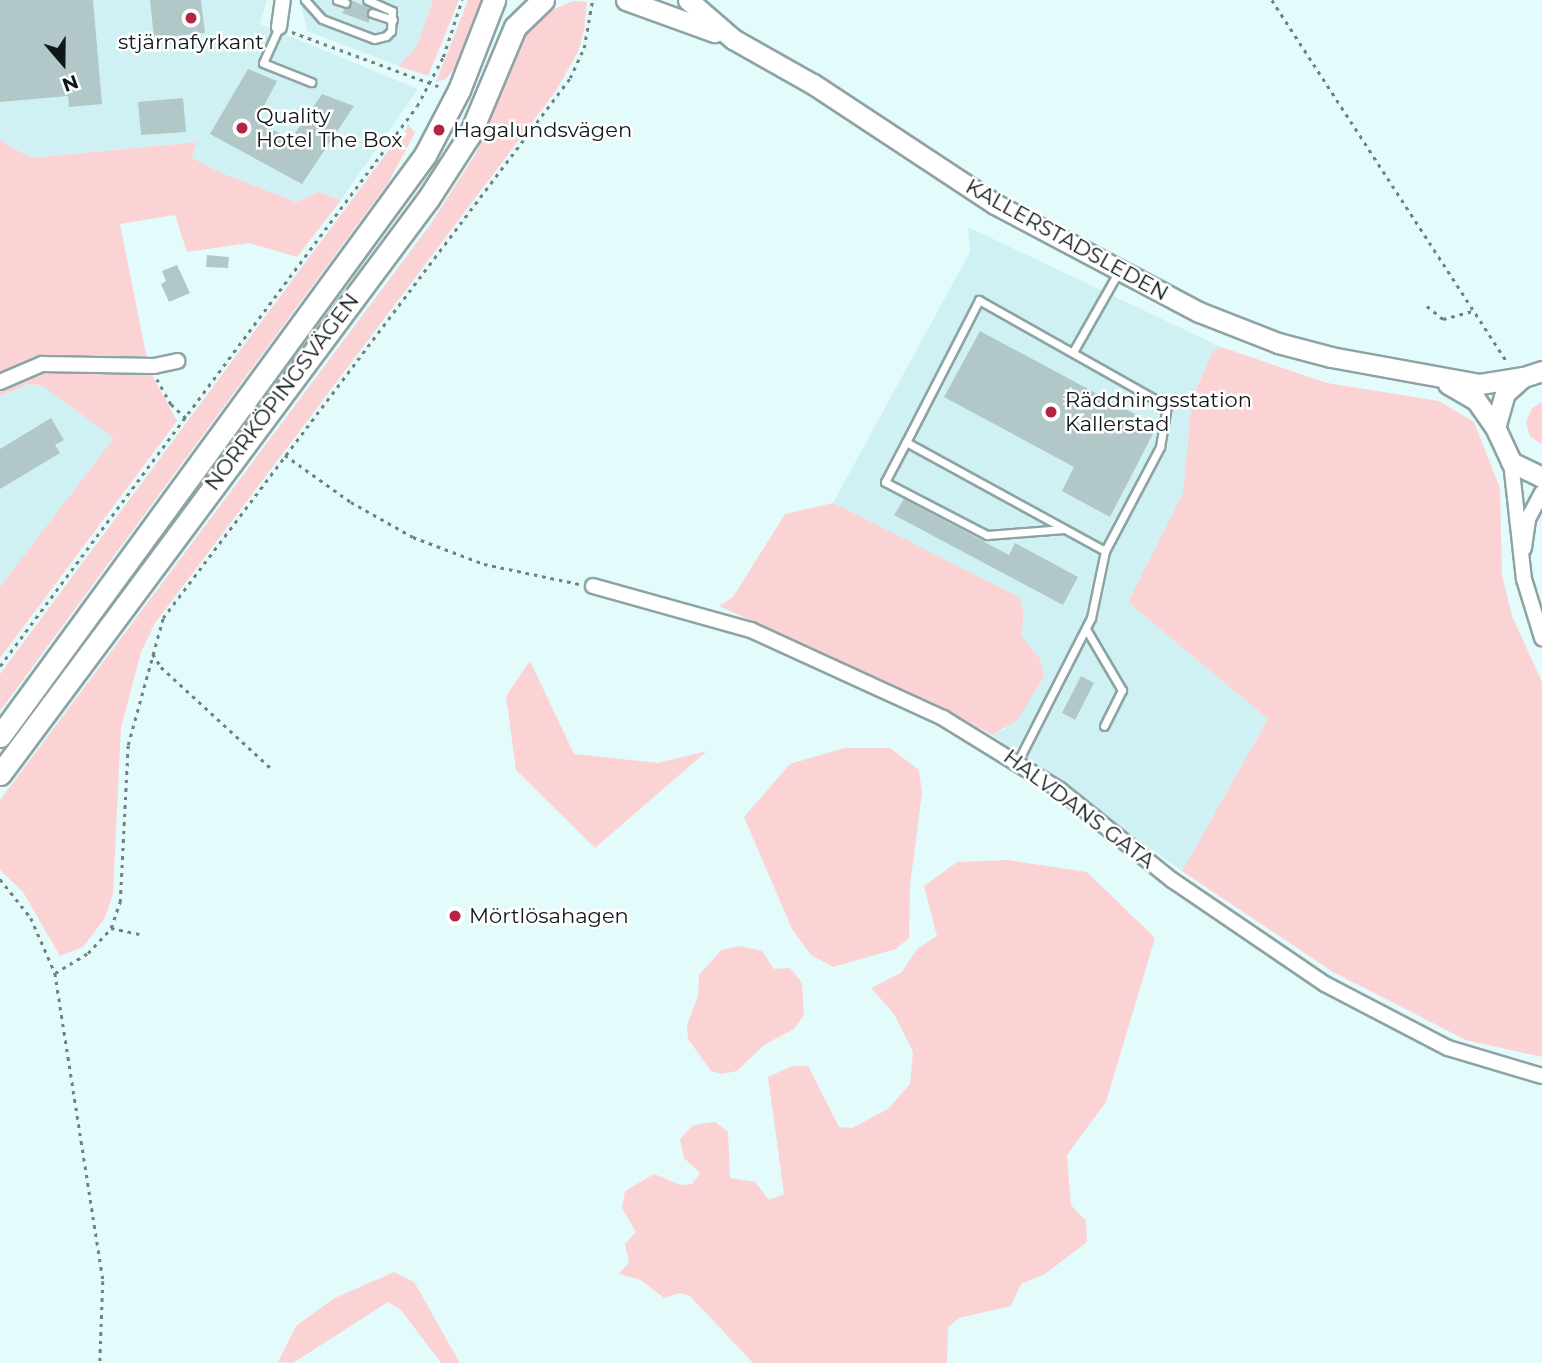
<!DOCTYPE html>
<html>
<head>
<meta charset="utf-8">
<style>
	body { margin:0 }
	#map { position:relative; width:1542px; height:1363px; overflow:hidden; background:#e4fbfc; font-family:Montserrat,sans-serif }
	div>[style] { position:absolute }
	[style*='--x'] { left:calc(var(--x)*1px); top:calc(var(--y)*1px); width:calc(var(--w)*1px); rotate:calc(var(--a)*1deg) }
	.built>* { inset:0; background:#d0f1f3 }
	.green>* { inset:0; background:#fbd3d5 }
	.building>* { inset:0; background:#b1c7c8 }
	.path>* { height:2.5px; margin-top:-1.25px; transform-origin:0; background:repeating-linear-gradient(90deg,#728081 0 3.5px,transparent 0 8.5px) }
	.roads { filter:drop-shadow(2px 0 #8da3a4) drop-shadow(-2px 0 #8da3a4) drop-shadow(0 2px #8da3a4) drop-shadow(0 -2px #8da3a4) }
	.lane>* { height:7px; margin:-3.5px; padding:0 3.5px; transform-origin:3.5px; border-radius:3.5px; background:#fff }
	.street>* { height:14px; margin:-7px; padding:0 7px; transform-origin:7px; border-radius:7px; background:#fff }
	.secondary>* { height:19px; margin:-9.5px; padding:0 9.5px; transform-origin:9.5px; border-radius:9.5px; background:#fff }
	.primary>* { height:21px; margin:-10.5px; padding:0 10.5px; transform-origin:10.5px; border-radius:10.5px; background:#fff }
	.dots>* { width:19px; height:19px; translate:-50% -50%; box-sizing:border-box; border:4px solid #fff; border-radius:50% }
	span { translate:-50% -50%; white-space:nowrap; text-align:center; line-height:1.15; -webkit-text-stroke:5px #fff; paint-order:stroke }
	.poi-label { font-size:21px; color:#0f1718 }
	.left { translate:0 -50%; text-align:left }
	.street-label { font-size:21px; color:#0f1718 }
	.north { position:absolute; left:28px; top:28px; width:70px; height:70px; -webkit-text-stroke:5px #fff; paint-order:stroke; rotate:160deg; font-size:19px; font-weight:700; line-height:28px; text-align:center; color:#0f1718 }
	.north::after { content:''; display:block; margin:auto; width:24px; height:32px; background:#0f1718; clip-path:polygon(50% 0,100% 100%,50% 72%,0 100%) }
</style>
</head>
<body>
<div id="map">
	<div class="built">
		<div style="clip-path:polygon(0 0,267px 0,260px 24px,418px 89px,341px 200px,319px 192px,296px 202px,217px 171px,191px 157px,196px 142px,31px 158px,0 140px)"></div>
		<div style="clip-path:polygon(300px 0,433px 0,417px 46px,399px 66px,307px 31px)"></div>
		<div style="clip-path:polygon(968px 227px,1221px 347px,1213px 351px,1192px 398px,1183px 493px,1128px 602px,1268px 719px,1182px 871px,992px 735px,1005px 729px,1027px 644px,1021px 636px,1024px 613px,833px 503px,970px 252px)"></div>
		<div style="clip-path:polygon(28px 384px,41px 385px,115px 438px,0 587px,0 396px)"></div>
	</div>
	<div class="green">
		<div style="clip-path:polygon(433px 0,459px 0,428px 76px,399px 66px,417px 46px)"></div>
		<div style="clip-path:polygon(468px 0,484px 0,458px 64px,446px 79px,436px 82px)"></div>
		<div style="clip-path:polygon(573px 1px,587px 2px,584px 30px,578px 52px,555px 92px,155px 623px,141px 652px,121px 728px,113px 894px,105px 918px,83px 947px,60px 956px,23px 892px,0 870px,0 800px,430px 225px,476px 153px,526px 32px,542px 14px)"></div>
		<div style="clip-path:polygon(408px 124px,415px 133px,388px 183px,0 711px,0 674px,397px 139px,402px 142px)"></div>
		<div style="clip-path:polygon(0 140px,31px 158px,197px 142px,191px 157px,217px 171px,296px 202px,319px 192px,341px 200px,297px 257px,249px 243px,187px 252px,175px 215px,120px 224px,147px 359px,54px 356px,0 374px)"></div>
		<div style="clip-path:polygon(1221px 347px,1327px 383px,1439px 401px,1474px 422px,1500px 488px,1502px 575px,1512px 616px,1542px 682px,1542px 1057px,1466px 1040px,1333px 972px,1182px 871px,1268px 719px,1128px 602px,1183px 493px,1192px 398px,1213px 351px)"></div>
		<div style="clip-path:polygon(40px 369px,150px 371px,177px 421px,0 658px,0 587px,114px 438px,41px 385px,28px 384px,0 396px,0 386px)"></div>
		<div style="clip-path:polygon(1542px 402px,1542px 445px,1530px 436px,1526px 422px,1532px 408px)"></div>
		<div style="clip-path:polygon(833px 503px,1019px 597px,1024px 613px,1021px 636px,1040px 659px,1044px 677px,1017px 720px,992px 735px,943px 708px,719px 606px,733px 597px,785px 514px)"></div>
		<div style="clip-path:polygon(530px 661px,574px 754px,658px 763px,707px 751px,595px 848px,516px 770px,506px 696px)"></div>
		<div style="clip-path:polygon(844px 748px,890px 748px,919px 770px,922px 793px,910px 886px,909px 938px,896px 949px,833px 967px,811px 955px,792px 929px,744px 817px,790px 764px)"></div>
		<div style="clip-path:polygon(1008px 860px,1087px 872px,1155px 938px,1106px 1102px,1067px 1155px,1071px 1205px,1086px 1221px,1087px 1242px,1045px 1274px,1021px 1284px,1011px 1306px,959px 1318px,948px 1327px,947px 1363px,753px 1363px,690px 1296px,680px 1293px,664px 1298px,641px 1280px,619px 1274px,629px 1262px,625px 1244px,636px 1232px,622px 1208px,625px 1191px,654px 1174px,681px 1185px,692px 1184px,700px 1173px,684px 1158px,680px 1139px,693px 1125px,715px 1122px,728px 1132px,730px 1178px,755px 1182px,769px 1200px,784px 1194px,768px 1077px,792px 1066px,808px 1066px,839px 1127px,852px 1128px,888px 1109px,910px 1084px,913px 1052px,894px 1014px,871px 988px,902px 972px,917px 949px,937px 936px,924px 886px,957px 862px)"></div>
		<div style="clip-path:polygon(740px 946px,762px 951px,774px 969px,790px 968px,802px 983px,804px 1015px,794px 1029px,764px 1045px,737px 1071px,722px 1074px,711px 1071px,688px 1039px,687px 1025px,698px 996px,699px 975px,721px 950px)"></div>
		<div style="clip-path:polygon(394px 1272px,414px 1282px,460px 1363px,441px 1363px,401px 1310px,388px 1302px,293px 1363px,278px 1362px,296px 1326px,333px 1299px)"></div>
	</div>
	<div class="building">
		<div style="clip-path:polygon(0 0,93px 0,102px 104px,69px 107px,68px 96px,0 102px)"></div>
		<div style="clip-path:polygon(150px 0,201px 0,205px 33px,154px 38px)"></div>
		<div style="clip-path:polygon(351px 0,369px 8px,369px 23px,342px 13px)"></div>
		<div style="clip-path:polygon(248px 69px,277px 81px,256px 121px,291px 139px,322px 94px,354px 106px,302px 184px,210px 134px)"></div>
		<div style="clip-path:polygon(183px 98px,186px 132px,141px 135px,138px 102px)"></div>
		<div style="clip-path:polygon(207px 255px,229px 257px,228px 268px,206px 267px)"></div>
		<div style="clip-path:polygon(177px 265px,190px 293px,169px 302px,161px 284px,166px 281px,162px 271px)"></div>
		<div style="clip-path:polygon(980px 331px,1157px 426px,1110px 517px,1062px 491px,1074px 467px,944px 397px)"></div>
		<div style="clip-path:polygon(51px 418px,64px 440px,55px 445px,60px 453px,0 489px,0 449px)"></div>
		<div style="clip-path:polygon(904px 499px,1009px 555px,1015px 543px,1078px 577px,1063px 605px,894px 515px)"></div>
		<div style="clip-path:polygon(1081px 676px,1094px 683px,1075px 720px,1062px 713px)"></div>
	</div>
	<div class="path">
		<div style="--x:1272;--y:0;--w:433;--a:57"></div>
		<div style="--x:292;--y:32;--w:156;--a:20.3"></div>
		<div style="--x:1427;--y:306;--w:21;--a:39"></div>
		<div style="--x:1443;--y:319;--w:31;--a:-15"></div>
		<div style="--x:157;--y:379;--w:29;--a:61"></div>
		<div style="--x:171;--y:404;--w:21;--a:43"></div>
		<div style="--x:285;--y:455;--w:81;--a:35.5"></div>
		<div style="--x:351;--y:502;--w:71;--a:29.4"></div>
		<div style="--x:413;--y:537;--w:76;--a:20.8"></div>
		<div style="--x:484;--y:564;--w:97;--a:11.9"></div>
		<div style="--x:153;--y:654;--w:15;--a:58"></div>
		<div style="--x:161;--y:667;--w:149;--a:42.6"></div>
		<div style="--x:0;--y:666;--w:698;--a:-53.33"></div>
		<div style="--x:417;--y:106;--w:55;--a:-62"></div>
		<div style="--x:443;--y:57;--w:60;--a:-71.6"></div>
		<div style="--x:0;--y:879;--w:50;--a:51.5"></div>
		<div style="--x:31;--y:918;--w:60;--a:66.4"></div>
		<div style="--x:55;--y:973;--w:312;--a:81.1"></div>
		<div style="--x:103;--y:1281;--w:82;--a:92.1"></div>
		<div style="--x:111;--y:928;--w:33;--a:12"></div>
		<div style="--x:55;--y:973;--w:39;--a:-31"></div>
		<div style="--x:88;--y:953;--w:34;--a:-47"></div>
		<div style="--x:111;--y:928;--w:28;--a:-71"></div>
		<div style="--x:120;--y:902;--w:157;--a:-87.1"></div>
		<div style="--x:128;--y:745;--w:132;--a:-74.6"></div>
		<div style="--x:163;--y:618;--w:676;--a:-52.99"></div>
		<div style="--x:570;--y:78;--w:33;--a:-65"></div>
		<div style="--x:584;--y:48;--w:47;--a:-80.1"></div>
	</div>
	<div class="roads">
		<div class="lane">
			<div style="--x:305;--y:0;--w:25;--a:48"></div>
			<div style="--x:322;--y:19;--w:56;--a:21"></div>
			<div style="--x:374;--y:39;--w:12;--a:-14"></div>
			<div style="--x:386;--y:36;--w:7;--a:-45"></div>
			<div style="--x:391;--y:31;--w:20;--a:-87"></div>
			<div style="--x:392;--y:11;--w:27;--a:-156"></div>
			<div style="--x:337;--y:0;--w:9;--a:18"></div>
			<div style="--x:372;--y:13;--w:22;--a:18"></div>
			<div style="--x:279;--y:27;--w:39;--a:114"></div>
			<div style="--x:263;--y:63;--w:52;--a:21.6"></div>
			<div style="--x:1073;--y:352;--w:93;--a:-60.4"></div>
			<div style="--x:906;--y:442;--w:45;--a:117.7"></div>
			<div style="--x:885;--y:482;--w:115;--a:27.5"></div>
			<div style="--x:987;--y:535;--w:77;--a:-4.5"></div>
			<div style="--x:1086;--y:629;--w:71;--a:59.5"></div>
			<div style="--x:1122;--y:690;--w:40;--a:116.6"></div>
			<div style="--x:1018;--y:761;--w:161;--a:-63"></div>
			<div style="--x:1091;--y:618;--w:68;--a:-78.2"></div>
			<div style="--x:1105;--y:551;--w:118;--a:-62.1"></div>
			<div style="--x:1160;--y:447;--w:42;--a:-80.3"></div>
			<div style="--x:1167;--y:406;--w:216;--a:-150.6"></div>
			<div style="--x:979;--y:300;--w:160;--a:117.2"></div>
			<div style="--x:906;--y:442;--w:227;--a:28.7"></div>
		</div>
		<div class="street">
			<div style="--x:279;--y:27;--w:27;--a:-82"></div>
			<div style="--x:0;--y:382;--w:46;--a:-23.2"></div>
			<div style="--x:42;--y:364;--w:112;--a:1"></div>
			<div style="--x:154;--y:366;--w:24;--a:-12"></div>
			<div style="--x:1511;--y:462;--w:118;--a:83.7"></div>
			<div style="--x:1524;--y:579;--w:62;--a:73"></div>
			<div style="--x:1524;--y:548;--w:29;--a:-82"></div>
			<div style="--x:1528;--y:519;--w:30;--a:-62"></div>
			<div style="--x:593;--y:586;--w:164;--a:15.6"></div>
			<div style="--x:751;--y:630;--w:211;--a:24.6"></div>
			<div style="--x:943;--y:718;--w:137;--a:31.6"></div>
			<div style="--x:1060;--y:790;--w:144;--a:38.8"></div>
			<div style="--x:1172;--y:880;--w:185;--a:34.2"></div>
			<div style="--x:1325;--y:984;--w:139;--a:27.5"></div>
			<div style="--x:1448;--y:1048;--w:98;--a:16.6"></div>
		</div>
		<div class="secondary">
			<div style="--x:626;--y:0;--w:94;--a:20"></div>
			<div style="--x:688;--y:0;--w:60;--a:40.9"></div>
			<div style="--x:733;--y:39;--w:92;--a:29.4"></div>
			<div style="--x:813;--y:84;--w:218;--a:33.4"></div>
			<div style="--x:995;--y:204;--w:231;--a:27.9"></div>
			<div style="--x:1199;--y:312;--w:85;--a:21.4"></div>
			<div style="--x:1278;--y:343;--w:55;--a:14.8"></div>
			<div style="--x:1331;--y:357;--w:151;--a:10.3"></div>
			<div style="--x:1480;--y:384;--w:44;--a:-9.2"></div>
			<div style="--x:1542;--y:371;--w:20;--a:162"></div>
			<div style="--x:1523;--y:377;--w:24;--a:138"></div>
			<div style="--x:1505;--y:393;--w:35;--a:106"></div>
			<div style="--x:1495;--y:427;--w:38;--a:65"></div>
			<div style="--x:1511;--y:462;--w:34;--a:26"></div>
			<div style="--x:1448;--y:384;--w:32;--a:30"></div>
			<div style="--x:1476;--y:400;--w:33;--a:55"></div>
		</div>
		<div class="primary">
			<div style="--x:0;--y:736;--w:720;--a:-53.81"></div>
			<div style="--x:425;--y:155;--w:73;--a:-62.4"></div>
			<div style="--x:459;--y:90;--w:97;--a:-68.7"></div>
			<div style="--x:0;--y:774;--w:717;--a:-53.34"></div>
			<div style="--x:428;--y:199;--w:77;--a:-57.1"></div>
			<div style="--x:470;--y:134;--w:116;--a:-67.2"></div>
			<div style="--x:515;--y:27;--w:39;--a:-44"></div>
		</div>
	</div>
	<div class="dots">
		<div style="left:191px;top:18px;background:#b62443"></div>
		<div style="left:242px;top:128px;background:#b62443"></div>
		<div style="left:439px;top:130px;background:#b62443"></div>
		<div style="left:1051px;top:412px;background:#b62443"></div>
		<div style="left:455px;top:916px;background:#b62443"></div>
	</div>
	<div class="poi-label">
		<span style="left:191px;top:42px">stjärnafyrkant</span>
		<span class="left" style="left:256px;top:128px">Quality<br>Hotel The Box</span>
		<span class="left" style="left:453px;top:130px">Hagalundsvägen</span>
		<span class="left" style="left:1065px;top:412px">Räddningsstation<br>Kallerstad</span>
		<span class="left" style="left:469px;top:916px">Mörtlösahagen</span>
	</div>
	<div class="street-label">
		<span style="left:1067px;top:240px;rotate:29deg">KALLERSTADSLEDEN</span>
		<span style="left:282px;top:392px;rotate:-53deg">NORRKÖPINGSVÄGEN</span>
		<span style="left:1079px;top:809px;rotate:37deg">HALVDANS GATA</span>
	</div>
	<div class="north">N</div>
</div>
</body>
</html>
